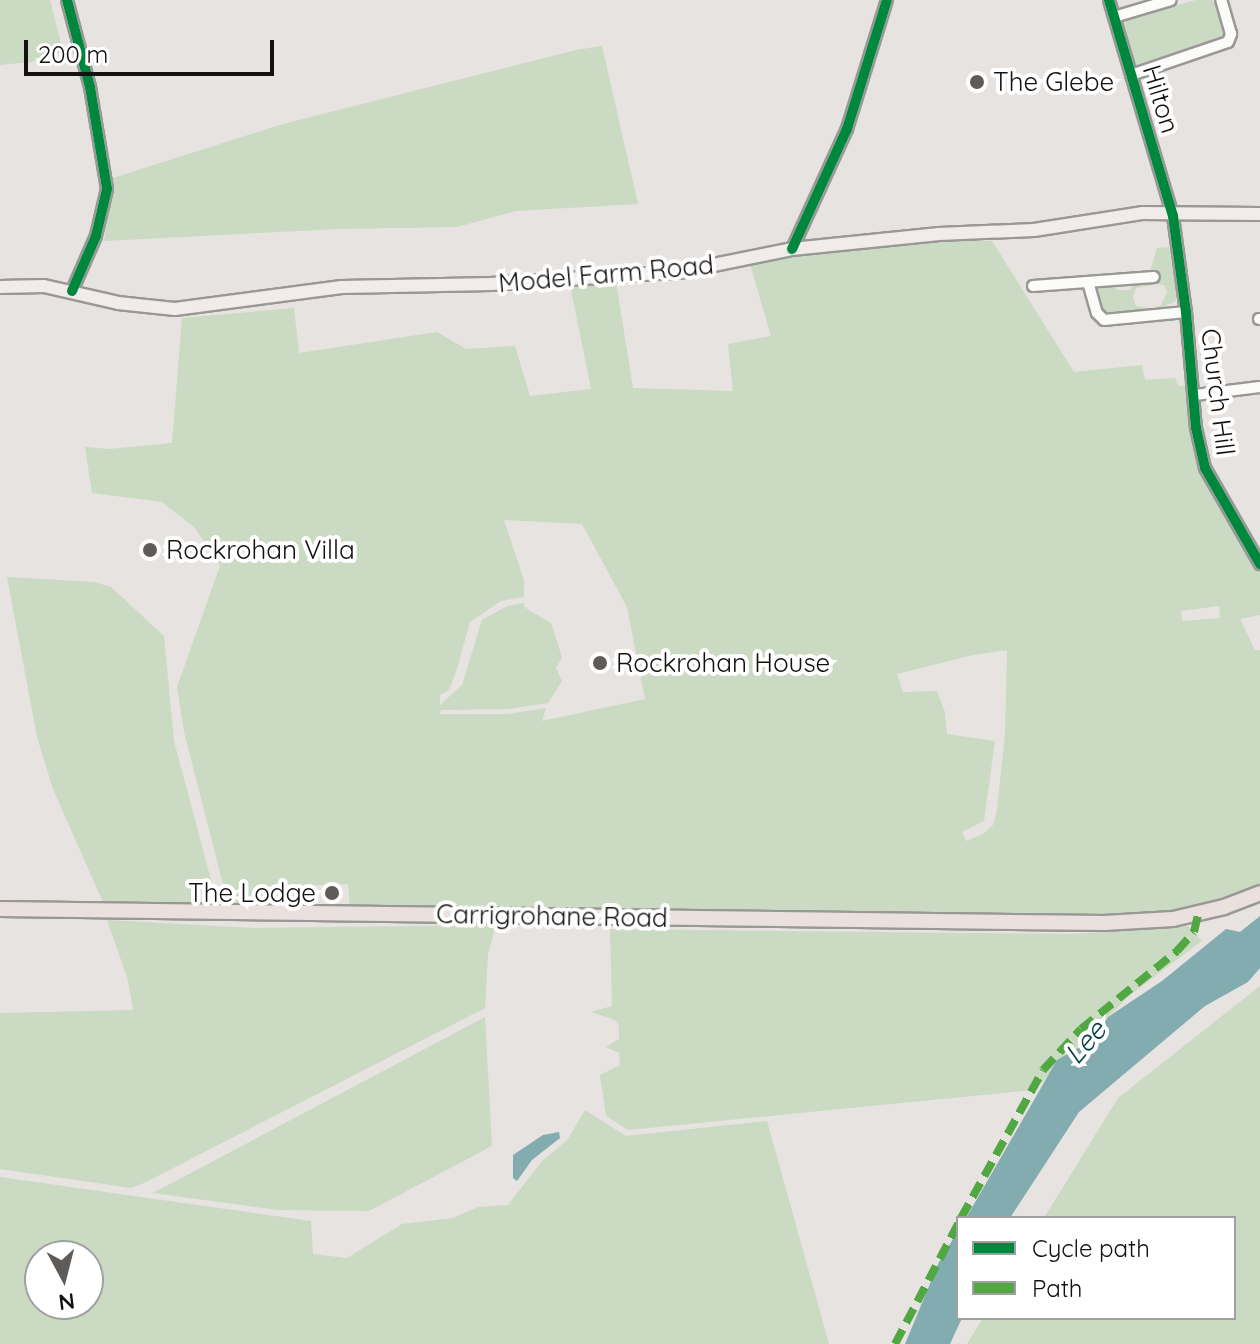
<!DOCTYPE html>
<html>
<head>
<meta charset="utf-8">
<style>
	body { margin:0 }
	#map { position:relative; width:1260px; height:1344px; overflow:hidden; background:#e6e3e0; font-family:Quicksand,sans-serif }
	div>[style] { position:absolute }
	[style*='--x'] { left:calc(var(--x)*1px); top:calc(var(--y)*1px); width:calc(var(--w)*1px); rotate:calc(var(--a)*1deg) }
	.green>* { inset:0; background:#cbdac3 }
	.water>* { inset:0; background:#83acb0 }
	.roads { filter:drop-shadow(2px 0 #9a9896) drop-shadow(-2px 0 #9a9896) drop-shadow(0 2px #9a9896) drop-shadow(0 -2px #9a9896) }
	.minor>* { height:10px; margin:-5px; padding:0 5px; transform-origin:5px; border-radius:5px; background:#fbfbfa }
	.major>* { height:12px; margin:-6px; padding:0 6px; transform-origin:6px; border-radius:6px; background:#f1ebe9 }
	.highway>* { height:14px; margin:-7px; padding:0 7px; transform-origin:7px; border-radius:7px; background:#eae0de }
	.quiet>* { height:8px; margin-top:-4px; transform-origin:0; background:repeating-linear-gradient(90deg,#51a842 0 16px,transparent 0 24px) }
	.cycleway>* { height:10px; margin:-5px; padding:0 5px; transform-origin:5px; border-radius:5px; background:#00873e }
	.dots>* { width:22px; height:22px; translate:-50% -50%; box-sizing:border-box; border:4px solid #fff; border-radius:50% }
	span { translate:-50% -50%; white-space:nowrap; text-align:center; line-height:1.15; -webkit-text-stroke:8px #fff; paint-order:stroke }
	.poi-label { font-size:26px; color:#141211 }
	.left { translate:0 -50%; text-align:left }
	.right { translate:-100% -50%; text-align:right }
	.street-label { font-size:26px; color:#141211 }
	.water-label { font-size:28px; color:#084148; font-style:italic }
	.legend { position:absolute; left:956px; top:1216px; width:280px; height:104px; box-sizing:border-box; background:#fff; border:2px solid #a1a0a0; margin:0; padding:10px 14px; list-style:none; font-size:24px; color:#141211 }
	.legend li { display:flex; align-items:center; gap:16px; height:40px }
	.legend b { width:40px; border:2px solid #a1a0a0 }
	.north { position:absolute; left:24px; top:1240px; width:80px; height:80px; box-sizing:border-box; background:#fff; border:2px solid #a1a0a0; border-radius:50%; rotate:173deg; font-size:22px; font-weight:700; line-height:32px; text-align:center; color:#141211 }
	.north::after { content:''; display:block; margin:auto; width:28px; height:36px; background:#5e5b59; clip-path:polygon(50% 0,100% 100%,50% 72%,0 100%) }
	.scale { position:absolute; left:24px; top:40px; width:250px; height:36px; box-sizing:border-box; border:4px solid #141211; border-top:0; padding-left:10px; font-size:24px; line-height:28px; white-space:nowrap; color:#141211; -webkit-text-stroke:6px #fff; paint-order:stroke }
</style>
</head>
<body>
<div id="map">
	<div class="green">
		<div style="clip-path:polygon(0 0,50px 0,63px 52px,31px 62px,0 65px)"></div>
		<div style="clip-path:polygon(1196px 0,1212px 0,1218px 5px,1226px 32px,1221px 41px,1134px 68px,1120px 21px)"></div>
		<div style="clip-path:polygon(602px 46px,638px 204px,515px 211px,457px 227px,336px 229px,104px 241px,113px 178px,283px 124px,576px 50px)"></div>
		<div style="clip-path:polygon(evenodd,952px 240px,992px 241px,1074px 372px,1142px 365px,1145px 380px,1175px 378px,1178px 386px,1191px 385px,1193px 395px,1189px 406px,1202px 465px,1223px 514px,1260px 574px,1260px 615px,1240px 619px,1255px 650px,1260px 650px,1260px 885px,1185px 910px,1113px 918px,350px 908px,348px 884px,295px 886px,294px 906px,105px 907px,53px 789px,37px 737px,7px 577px,94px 582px,111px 587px,164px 636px,174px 741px,215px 895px,226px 896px,184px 732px,177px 687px,220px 566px,195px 528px,162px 502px,92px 493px,85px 447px,109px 449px,172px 443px,182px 318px,294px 308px,299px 353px,437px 332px,466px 349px,515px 346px,530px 396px,591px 389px,570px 285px,616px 282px,633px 388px,733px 391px,728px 344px,771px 336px,750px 264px,858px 248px,952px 240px,504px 520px,582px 524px,627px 607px,645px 699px,542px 721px,546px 708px,508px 714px,440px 714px,441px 710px,509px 709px,548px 703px,562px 681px,556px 668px,562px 657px,551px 623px,524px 607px,524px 603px,507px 606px,482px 620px,462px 685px,440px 705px,440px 695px,449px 690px,457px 669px,470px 622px,501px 601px,524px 597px,524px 580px,504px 520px,952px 240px,1219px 606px,1220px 618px,1182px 621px,1181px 611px,1219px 606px,952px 240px,1007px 650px,1005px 734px,997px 810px,993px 825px,983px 834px,966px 841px,962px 832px,984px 821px,995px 741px,947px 734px,945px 712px,937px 691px,903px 692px,897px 674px,973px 655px,1007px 650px)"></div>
		<div style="clip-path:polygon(evenodd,1169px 247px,1177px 296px,1175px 302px,1166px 305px,1166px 310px,1110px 317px,1103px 314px,1093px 294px,1095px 288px,1115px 284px,1117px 290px,1131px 290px,1132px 284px,1159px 283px,1158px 273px,1150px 272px,1157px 248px,1169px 247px,1158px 284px,1164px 285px,1167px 293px,1161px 305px,1154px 309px,1136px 306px,1133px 297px,1136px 288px,1158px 284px)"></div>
		<div style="clip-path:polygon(107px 920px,253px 928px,496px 925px,488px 954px,485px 1008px,144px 1183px,131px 1188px,0 1169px,0 1013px,133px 1010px,128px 980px)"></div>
		<div style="clip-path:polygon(1188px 926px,1202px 941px,1130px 995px,1034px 1090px,628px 1130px,606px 1116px,600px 1075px,620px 1065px,619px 1053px,606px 1047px,619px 1039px,619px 1026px,615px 1020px,591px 1012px,612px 1006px,610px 929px,1074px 934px)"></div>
		<div style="clip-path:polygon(1260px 986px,1260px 1344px,967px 1344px,983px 1318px,1234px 1318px,1234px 1218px,1044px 1218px,1118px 1098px)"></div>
		<div style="clip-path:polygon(485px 1017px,492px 1146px,369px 1211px,277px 1210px,153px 1193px)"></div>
		<div style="clip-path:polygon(evenodd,585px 1110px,626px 1136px,767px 1121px,829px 1344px,0 1344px,0 1177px,311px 1221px,313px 1254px,347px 1258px,402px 1224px,453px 1218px,478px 1207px,508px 1205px,542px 1161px,567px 1140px,585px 1110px,88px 1256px,88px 1304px,40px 1304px,40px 1256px,88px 1256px)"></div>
	</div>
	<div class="water">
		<div style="clip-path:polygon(1260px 916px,1260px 968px,1248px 982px,1205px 1006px,1079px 1112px,1010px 1218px,966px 1218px,1057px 1060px,1092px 1040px,1108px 1017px,1162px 981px,1226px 929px,1240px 932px)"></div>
		<div style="clip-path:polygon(559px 1132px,560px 1138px,532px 1160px,517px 1181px,513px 1178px,513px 1155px,543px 1135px)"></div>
		<div style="clip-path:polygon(958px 1231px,958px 1318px,962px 1318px,950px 1344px,905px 1344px,939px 1262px)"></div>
	</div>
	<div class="roads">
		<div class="minor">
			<div style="--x:67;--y:0;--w:90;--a:75.2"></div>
			<div style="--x:90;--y:87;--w:103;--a:80.5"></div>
			<div style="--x:107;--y:189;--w:48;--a:103.2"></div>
			<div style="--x:96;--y:236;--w:60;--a:113.6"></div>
			<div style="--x:1109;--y:0;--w:225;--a:73.5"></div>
			<div style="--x:1173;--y:216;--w:97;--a:82.3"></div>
			<div style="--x:1186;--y:312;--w:116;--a:85.1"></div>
			<div style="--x:1196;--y:428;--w:41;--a:77.3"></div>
			<div style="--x:1205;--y:468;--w:111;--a:60.2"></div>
			<div style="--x:1114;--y:17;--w:59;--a:-16.6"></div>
			<div style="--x:1131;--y:75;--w:102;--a:-18.8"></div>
			<div style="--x:1228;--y:42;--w:9;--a:-69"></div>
			<div style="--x:1231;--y:34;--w:35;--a:-106"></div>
			<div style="--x:792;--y:249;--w:132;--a:-65.4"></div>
			<div style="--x:847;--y:129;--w:135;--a:-72.8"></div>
			<div style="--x:1088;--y:282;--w:32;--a:74"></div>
			<div style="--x:1097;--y:313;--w:10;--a:45"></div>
			<div style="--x:1104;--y:320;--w:82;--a:-5.6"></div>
			<div style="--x:1033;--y:286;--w:121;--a:-4.3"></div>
			<div style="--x:1259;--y:319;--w:1;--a:0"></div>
			<div style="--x:1195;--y:395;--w:65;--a:-7"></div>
		</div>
		<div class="major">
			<div style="--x:0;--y:287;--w:44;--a:-1.3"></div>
			<div style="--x:44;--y:286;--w:76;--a:12.9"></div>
			<div style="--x:118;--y:303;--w:57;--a:6"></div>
			<div style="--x:175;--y:309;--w:168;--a:-7.5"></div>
			<div style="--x:342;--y:287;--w:149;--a:-1.2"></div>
			<div style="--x:491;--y:284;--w:188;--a:-3.7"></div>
			<div style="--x:679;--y:272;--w:115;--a:-11.5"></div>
			<div style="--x:792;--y:249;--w:148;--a:-5.8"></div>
			<div style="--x:939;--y:234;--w:95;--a:-2.4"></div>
			<div style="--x:1034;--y:230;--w:109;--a:-8.9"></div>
			<div style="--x:1142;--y:213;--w:118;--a:0.5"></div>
		</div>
		<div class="highway">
			<div style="--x:0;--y:909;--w:1104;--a:0.73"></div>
			<div style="--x:1104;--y:923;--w:69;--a:-3.3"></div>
			<div style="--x:1173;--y:919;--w:52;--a:-13.2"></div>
			<div style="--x:1224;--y:907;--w:39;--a:-21"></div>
		</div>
	</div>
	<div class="quiet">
		<div style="--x:961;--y:1218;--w:169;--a:-61"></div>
		<div style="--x:1043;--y:1070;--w:56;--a:-47.2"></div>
		<div style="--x:1081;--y:1029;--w:124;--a:-39.1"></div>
		<div style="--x:1177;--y:951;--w:25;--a:-48"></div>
		<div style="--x:1194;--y:932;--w:18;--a:-77"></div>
		<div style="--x:895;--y:1344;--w:136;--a:-62.3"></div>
	</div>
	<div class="cycleway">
		<div style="--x:67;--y:0;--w:90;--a:75.2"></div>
		<div style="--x:90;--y:87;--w:103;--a:80.5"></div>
		<div style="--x:107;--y:189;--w:48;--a:103.2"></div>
		<div style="--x:96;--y:236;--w:60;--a:113.6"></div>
		<div style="--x:1109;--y:0;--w:225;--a:73.5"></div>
		<div style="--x:1173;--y:216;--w:97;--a:82.3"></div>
		<div style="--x:1186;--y:312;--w:116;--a:85.1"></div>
		<div style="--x:1196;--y:428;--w:41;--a:77.3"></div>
		<div style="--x:1205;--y:468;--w:111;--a:60.2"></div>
		<div style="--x:792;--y:249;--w:132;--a:-65.4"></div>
		<div style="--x:847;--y:129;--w:135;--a:-72.8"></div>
	</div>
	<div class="dots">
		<div style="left:977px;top:82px;background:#5e5b59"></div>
		<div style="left:150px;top:550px;background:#5e5b59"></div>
		<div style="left:600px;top:663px;background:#5e5b59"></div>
		<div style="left:332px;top:893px;background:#5e5b59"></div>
	</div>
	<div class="poi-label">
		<span class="left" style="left:993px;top:82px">The Glebe</span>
		<span class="left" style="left:166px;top:550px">Rockrohan Villa</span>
		<span class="left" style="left:616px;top:663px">Rockrohan House</span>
		<span class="right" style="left:316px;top:893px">The Lodge</span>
	</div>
	<div class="street-label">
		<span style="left:1161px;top:99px;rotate:73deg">Hilton</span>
		<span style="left:606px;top:274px;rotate:-5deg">Model Farm Road</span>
		<span style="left:1218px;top:392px;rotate:83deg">Church Hill</span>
		<span style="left:552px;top:916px;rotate:1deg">Carrigrohane Road</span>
	</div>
	<div class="water-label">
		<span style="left:1085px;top:1042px;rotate:-49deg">Lee</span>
	</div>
	<ul class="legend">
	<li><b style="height:10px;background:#00873e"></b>Cycle path</li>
	<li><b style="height:10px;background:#51a842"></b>Path</li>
	</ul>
	<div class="north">N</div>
	<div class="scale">200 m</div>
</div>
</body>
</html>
